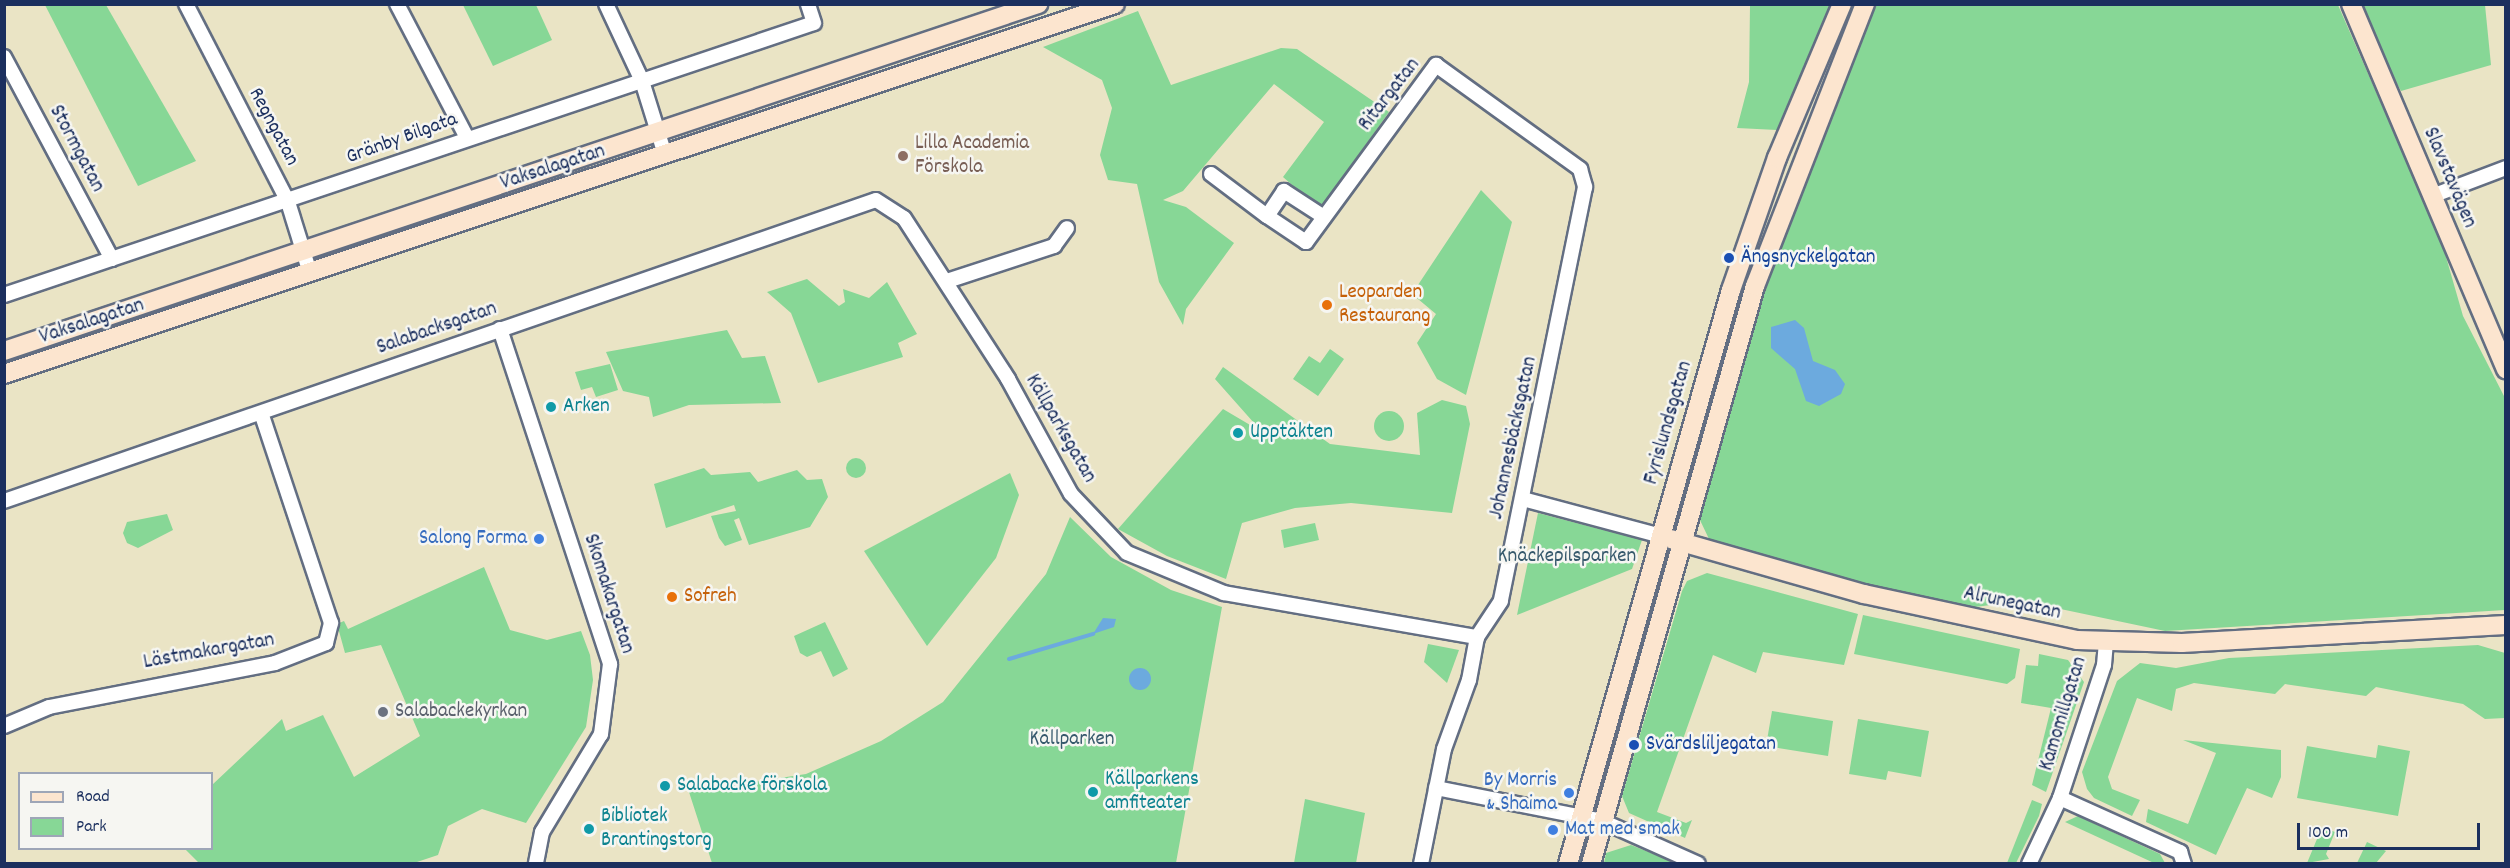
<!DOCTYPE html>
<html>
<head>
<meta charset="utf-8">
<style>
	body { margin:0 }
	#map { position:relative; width:2510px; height:868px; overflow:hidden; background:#eae4c5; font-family:Dekko,sans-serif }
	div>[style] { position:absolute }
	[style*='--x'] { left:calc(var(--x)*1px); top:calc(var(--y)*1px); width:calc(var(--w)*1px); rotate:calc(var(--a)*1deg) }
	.green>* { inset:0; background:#87d796 }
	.round { border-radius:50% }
	.water>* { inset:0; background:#6caade }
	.stream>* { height:4px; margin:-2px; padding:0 2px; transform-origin:2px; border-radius:2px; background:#6caade }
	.roads { filter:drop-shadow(2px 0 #636e82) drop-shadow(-2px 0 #636e82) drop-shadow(0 2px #636e82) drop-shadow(0 -2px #636e82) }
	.street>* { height:14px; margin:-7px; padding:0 7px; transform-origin:7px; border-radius:7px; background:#fff }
	.secondary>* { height:18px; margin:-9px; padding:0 9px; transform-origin:9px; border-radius:9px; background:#fce5cf }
	.dots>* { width:16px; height:16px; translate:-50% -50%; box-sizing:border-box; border:3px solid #f6f6f2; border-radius:50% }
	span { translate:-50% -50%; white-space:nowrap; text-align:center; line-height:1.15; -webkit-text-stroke:5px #f6f6f2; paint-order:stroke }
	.street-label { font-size:21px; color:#1b2f5e }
	.education-label { font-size:21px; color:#785e54 }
	.left { translate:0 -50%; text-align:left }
	.transit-label { font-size:21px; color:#164399 }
	.food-label { font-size:21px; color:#c56008 }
	.culture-label { font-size:21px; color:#0d838f }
	.shop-label { font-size:21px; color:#366cbe }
	.right { translate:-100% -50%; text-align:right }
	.park-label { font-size:21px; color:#36596c }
	.worship-label { font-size:21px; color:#5b616d }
	.frame { position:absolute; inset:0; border:6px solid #1b2f5e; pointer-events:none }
	.legend { position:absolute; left:18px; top:772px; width:195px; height:78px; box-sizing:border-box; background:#f6f6f2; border:2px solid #9ea6b7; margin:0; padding:8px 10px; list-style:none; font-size:18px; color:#1b2f5e }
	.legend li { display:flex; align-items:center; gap:12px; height:30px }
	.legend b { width:30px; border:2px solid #9ea6b7 }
	.scale { position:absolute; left:2297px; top:823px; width:183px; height:27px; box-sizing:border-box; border:3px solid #1b2f5e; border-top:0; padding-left:8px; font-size:18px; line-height:21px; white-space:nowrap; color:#1b2f5e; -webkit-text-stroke:4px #f6f6f2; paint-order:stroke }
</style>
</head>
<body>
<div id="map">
	<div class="green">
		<div style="clip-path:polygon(45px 5px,106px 5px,196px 161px,138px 186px)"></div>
		<div style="clip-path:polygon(463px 5px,536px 5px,552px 40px,493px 66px)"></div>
		<div style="clip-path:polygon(1750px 5px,1832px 5px,1777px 130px,1737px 128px,1749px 82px)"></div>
		<div style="clip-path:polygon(1875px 5px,2338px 5px,2442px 243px,2463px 316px,2505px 398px,2505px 610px,2165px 631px,2022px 601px,1975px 607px,1867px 586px,1709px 539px,1699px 518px,1703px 494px,1763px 291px)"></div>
		<div style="clip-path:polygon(2355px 5px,2485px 5px,2491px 65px,2401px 91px)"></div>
		<div style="clip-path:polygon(1138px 11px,1171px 85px,1281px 48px,1297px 49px,1389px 112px,1323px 205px,1316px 206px,1283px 177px,1324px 122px,1274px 84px,1183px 191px,1163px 200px,1186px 207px,1234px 243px,1186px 309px,1183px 325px,1159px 282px,1137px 184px,1108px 180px,1100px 155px,1112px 108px,1102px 80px,1043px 47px)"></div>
		<div style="clip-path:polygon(1481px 190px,1512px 222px,1466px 395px,1437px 379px,1417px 343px,1436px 314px,1412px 294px)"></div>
		<div style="clip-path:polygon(807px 279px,839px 306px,845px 302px,843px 289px,869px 298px,887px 282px,917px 334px,898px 343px,903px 357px,818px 383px,791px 313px,767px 292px)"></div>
		<div style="clip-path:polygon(727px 330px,742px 358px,765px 356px,781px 403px,689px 405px,653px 417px,649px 397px,623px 391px,606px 352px)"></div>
		<div style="clip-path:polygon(1330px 349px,1344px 359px,1318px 396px,1293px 379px,1309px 356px,1320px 363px)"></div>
		<div style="clip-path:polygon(610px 364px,618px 390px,596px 397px,592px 387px,581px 390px,575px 372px)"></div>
		<div style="clip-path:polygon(1223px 367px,1330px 444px,1420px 455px,1417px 413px,1442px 400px,1466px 406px,1470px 424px,1452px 513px,1351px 503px,1295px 508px,1242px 523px,1226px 579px,1167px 556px,1118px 529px,1223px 409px,1262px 432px,1215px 379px)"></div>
		<div class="round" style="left:1374px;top:411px;width:30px;height:30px"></div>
		<div class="round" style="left:846px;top:458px;width:20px;height:20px"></div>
		<div style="clip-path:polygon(704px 468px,711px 475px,750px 472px,758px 482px,797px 470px,807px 480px,822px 479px,828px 497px,810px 527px,749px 545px,739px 518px,734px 520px,742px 540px,725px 546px,719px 538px,711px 516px,736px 511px,734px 505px,666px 528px,654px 484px)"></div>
		<div style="clip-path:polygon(1010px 473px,1019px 495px,996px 558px,927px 646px,864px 551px)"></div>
		<div style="clip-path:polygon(1538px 513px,1642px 540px,1632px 569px,1517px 615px)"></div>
		<div style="clip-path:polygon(167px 514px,173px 530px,138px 548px,127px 543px,123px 533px,127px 522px)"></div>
		<div style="clip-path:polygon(1070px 517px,1111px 557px,1171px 590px,1222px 607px,1176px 863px,712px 863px,689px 792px,806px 774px,881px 741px,943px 702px,1046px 574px)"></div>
		<div style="clip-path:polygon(1315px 523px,1319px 540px,1284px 548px,1281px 530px)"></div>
		<div style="clip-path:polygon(484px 567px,510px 630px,547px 640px,581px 631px,590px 655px,593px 680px,586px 727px,526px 823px,482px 809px,448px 826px,438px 855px,414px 863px,199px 863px,185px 849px,212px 848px,212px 785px,282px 719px,286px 731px,323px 715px,354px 777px,420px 736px,381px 645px,345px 653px,337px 624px,344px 621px,348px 629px)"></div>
		<div style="clip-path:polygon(1707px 573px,1858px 614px,1844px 665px,1763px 652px,1756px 673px,1713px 655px,1657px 812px,1686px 823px,1692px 820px,1685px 838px,1629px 813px,1622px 796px,1682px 591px,1687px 581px)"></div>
		<div style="clip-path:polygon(1863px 615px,2020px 649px,2015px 678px,2007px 684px,1854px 654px)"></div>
		<div style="clip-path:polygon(825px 622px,848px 669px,833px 677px,821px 651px,807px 657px,800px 653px,794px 636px)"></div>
		<div style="clip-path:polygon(1428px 644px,1459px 650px,1447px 683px,1424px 662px)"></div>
		<div style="clip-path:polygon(2478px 645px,2505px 653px,2505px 718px,2485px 719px,2463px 704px,2376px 687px,2366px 696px,2285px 684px,2275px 694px,2194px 683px,2176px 689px,2172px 711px,2137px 698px,2108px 777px,2112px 789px,2140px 800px,2132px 816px,2094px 798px,2087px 789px,2082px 772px,2117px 681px,2140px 663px,2176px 668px,2229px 658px)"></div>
		<div style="clip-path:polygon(2039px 654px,2068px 660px,2084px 682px,2046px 792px,2032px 785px,2051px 708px,2021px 703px,2026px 665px,2038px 666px)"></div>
		<div style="clip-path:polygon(1772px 711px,1833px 721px,1828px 756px,1766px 746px)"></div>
		<div style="clip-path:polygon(1858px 719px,1929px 731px,1921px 777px,1888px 771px,1886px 780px,1849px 774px)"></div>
		<div style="clip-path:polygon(2183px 740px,2281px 750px,2281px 777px,2272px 798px,2247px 788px,2216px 855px,2146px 822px,2148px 809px,2188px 824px,2216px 753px)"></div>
		<div style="clip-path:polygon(2378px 745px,2410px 751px,2398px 816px,2297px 798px,2307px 746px,2376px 758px)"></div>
		<div style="clip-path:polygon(1305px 799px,1365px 813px,1356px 863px,1294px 863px)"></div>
		<div style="clip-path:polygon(2032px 800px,2042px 804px,2039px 816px,2016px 863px,2007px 863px)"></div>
		<div style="clip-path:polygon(2078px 816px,2160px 854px,2165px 863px,2154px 863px,2065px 822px)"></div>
		<div style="clip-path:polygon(2322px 827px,2335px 832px,2326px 854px,2329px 859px,2307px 863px)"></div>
		<div style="clip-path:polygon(2367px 842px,2386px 851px,2376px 863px,2357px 863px)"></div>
		<div style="clip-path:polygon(1631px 845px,1676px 863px,1604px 863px,1606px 853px)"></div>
	</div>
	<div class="water">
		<div style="clip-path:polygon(1795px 320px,1804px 328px,1813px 361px,1835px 370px,1845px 384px,1841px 394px,1819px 406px,1806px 401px,1795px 369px,1771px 348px,1771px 327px)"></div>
		<div style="clip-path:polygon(1103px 618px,1116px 619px,1114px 627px,1093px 634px)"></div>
		<div class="round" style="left:1129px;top:668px;width:22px;height:22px"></div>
	</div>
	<div class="stream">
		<div style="--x:1009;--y:659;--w:88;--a:-16.6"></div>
	</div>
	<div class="roads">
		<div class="street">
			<div style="--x:186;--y:4;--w:223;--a:62.7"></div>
			<div style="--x:288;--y:202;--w:74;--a:72.8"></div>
			<div style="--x:397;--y:4;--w:151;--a:62.4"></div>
			<div style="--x:606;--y:4;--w:85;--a:64.9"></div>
			<div style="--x:642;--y:81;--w:77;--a:72.7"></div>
			<div style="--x:4;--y:57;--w:229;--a:61.9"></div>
			<div style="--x:1211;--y:174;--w:70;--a:36.9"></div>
			<div style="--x:2432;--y:196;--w:79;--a:-20.7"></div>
			<div style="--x:1324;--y:217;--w:48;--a:-147"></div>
			<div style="--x:1284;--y:191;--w:30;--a:124"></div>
			<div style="--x:1267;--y:216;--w:47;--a:33.7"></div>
			<div style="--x:1306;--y:242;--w:220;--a:-53.7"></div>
			<div style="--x:1436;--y:65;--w:178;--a:35.8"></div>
			<div style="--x:1580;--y:169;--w:19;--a:74"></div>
			<div style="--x:1585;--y:187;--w:422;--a:101.5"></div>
			<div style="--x:1501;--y:601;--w:43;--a:123.7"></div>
			<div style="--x:1477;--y:637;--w:44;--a:100.5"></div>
			<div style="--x:1469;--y:680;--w:73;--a:109.9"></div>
			<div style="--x:1444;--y:749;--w:117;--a:101.3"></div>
			<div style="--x:947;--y:281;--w:113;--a:-18.1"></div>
			<div style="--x:1054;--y:246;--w:22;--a:-54"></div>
			<div style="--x:4;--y:295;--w:854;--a:-18.56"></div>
			<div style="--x:814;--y:23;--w:20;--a:-108"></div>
			<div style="--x:500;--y:329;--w:353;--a:71.8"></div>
			<div style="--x:610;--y:664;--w:71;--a:97.3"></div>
			<div style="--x:601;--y:734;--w:114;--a:121"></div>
			<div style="--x:542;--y:832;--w:33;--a:101"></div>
			<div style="--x:1523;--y:499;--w:143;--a:15"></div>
			<div style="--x:4;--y:501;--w:922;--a:-19.04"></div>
			<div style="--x:876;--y:200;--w:33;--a:33"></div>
			<div style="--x:904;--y:218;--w:192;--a:57.1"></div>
			<div style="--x:1008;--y:379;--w:131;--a:61.3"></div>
			<div style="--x:1071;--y:494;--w:81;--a:46.5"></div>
			<div style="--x:1127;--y:553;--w:105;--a:22.4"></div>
			<div style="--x:1224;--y:593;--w:257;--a:9.9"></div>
			<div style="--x:4;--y:726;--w:49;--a:-22.9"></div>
			<div style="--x:49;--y:707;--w:230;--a:-11"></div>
			<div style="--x:275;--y:663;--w:55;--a:-21.4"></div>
			<div style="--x:326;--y:643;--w:21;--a:-76"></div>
			<div style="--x:331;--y:623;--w:221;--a:-108.4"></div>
			<div style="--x:1436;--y:788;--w:169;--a:11.2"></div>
			<div style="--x:1602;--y:821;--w:105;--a:24.1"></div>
			<div style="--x:2060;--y:798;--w:132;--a:24.2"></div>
			<div style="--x:2180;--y:852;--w:13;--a:72"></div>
			<div style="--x:2029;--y:864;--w:73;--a:-64.8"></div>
			<div style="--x:2060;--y:798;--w:140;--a:-71.7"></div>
			<div style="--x:2104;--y:665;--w:23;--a:-85"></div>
		</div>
		<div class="secondary">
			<div style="--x:2351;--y:4;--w:397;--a:67"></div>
			<div style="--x:4;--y:351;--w:1091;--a:-18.55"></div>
			<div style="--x:4;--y:374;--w:1171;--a:-18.42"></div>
			<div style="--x:1671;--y:539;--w:201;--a:15.9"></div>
			<div style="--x:1864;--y:594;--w:218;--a:12.2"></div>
			<div style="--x:2077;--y:640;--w:105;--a:1.6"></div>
			<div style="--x:2182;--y:643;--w:324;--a:-3.2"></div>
			<div style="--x:1568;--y:864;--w:597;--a:-74.15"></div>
			<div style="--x:1731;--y:290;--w:140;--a:-70.8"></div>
			<div style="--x:1777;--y:158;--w:167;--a:-67.1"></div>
			<div style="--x:1591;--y:864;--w:601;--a:-74.16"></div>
			<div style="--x:1755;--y:286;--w:303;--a:-68.7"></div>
		</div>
	</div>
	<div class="dots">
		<div style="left:903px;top:156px;background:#8d6e63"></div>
		<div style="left:1729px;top:258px;background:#1a4fb4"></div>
		<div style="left:1327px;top:305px;background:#e8710a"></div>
		<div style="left:551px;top:407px;background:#0f9aa8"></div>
		<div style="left:1238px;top:433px;background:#0f9aa8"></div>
		<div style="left:539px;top:539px;background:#3f7fe0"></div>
		<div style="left:672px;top:597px;background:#e8710a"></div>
		<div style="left:383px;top:712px;background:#6b7280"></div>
		<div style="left:1634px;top:745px;background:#1a4fb4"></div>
		<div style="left:665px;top:786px;background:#0f9aa8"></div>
		<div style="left:1093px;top:792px;background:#0f9aa8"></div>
		<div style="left:1569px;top:793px;background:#3f7fe0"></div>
		<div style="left:589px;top:829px;background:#0f9aa8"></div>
		<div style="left:1553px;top:830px;background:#3f7fe0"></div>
	</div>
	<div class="street-label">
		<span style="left:1390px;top:95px;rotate:-52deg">Ritargatan</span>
		<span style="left:273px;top:127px;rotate:62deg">Regngatan</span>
		<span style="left:402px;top:139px;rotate:-20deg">Gränby Bilgata</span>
		<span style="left:76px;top:149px;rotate:62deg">Stormgatan</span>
		<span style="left:553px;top:168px;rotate:-18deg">Vaksalagatan</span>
		<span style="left:2449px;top:178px;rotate:67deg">Slavstavägen</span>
		<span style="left:92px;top:322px;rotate:-18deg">Vaksalagatan</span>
		<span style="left:437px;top:329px;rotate:-19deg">Salabacksgatan</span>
		<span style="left:1669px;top:423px;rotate:-74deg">Fyrislundsgatan</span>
		<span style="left:1060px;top:429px;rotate:60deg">Källparksgatan</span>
		<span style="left:1514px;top:438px;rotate:-78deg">Johannesbäcksgatan</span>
		<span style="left:608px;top:594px;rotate:72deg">Skomakargatan</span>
		<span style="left:2012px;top:604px;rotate:12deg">Alrunegatan</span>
		<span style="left:209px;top:652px;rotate:-10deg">Lästmakargatan</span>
		<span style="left:2064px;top:714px;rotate:-73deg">Kamomillgatan</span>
	</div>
	<div class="education-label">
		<span class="left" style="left:915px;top:156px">Lilla Academia<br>Förskola</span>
	</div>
	<div class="transit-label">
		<span class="left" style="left:1741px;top:258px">Ängsnyckelgatan</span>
		<span class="left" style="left:1646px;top:745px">Svärdsliljegatan</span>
	</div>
	<div class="food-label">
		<span class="left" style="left:1339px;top:305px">Leoparden<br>Restaurang</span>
		<span class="left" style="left:684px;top:597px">Sofreh</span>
	</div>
	<div class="culture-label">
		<span class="left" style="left:563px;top:407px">Arken</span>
		<span class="left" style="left:1250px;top:433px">Upptäkten</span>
		<span class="left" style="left:1105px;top:792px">Källparkens<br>amfiteater</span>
		<span class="left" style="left:677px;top:786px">Salabacke förskola</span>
		<span class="left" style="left:601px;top:829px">Bibliotek<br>Brantingstorg</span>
	</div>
	<div class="shop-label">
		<span class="right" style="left:527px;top:539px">Salong Forma</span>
		<span class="right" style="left:1557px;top:793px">By Morris<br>&amp; Shaima</span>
		<span class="left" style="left:1565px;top:830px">Mat med smak</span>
	</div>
	<div class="park-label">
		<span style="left:1567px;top:557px">Knäckepilsparken</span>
		<span style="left:1072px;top:740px">Källparken</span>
	</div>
	<div class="worship-label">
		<span class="left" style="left:395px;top:712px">Salabackekyrkan</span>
	</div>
	<div class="frame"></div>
	<ul class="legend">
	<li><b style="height:8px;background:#fce5cf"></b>Road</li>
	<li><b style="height:16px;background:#87d796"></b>Park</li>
	</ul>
	<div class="scale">100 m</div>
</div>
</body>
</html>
